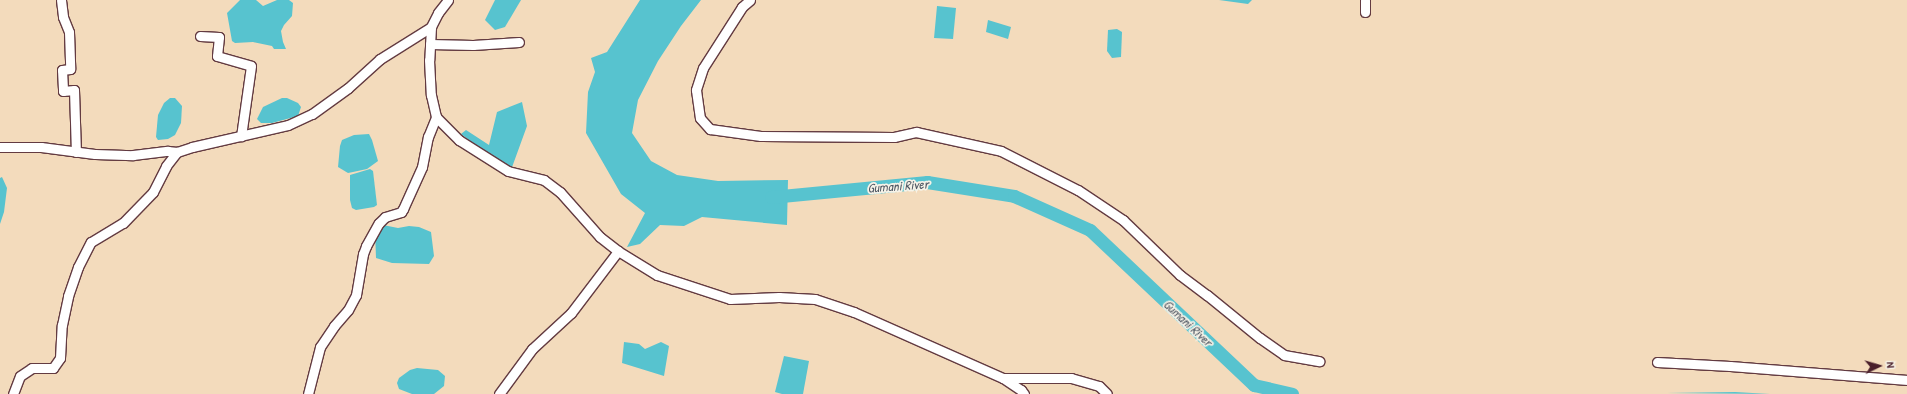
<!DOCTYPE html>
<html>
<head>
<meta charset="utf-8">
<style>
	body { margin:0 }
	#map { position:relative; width:1907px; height:394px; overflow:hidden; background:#f3dbbc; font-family:"Patrick Hand",sans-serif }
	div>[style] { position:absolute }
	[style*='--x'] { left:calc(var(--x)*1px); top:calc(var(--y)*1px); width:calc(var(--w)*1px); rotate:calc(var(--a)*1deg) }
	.water>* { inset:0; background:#57c3cf }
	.river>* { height:13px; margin:-6.5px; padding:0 6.5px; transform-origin:6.5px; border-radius:6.5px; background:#57c3cf }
	.roads { filter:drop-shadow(1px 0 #633b41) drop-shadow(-1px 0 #633b41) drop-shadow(0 1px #633b41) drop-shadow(0 -1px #633b41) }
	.minor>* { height:9px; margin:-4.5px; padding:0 4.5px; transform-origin:4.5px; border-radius:4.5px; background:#fff }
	span { translate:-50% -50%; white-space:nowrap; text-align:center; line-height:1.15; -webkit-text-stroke:3.5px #f7f3e8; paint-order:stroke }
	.water-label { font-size:13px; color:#4f5864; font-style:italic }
	.north { position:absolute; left:1859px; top:346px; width:40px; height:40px; -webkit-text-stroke:3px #f7f3e8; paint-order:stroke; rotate:85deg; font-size:11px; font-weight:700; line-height:16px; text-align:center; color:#4a1f2b }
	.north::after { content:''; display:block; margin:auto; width:14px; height:18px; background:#4a1f2b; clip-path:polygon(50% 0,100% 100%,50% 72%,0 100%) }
</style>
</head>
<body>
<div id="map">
	<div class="water">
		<div style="clip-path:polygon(240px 0,256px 0,263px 6px,277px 0,289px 0,293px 3px,292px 16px,284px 25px,281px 31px,283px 42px,286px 49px,274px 49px,272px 46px,253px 42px,235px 43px,232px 41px,227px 13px)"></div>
		<div style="clip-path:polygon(495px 0,521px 0,505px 27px,495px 30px,485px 20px)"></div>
		<div style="clip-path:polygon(640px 0,701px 0,681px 26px,658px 61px,638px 100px,632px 133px,651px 161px,677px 175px,718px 181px,788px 180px,787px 225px,702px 217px,684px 226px,660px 225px,640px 244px,627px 247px,645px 213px,621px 194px,586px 133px,588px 92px,595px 72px,591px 58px,607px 52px)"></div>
		<div style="clip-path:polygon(1219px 0,1252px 0,1248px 4px)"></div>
		<div style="clip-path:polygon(937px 6px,956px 8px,953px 39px,934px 38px)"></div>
		<div style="clip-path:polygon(988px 20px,1011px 27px,1008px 39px,986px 32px)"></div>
		<div style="clip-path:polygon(1117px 29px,1122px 32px,1121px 57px,1112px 58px,1107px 51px,1108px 30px)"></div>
		<div style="clip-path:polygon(170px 98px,175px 98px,182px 106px,181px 123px,175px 135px,168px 139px,158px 140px,156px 137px,158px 115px,164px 103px)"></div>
		<div style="clip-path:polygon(282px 98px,287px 98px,298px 103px,301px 107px,298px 116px,272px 123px,261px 123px,257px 119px,263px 107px)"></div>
		<div style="clip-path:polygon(522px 102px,527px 126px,511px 170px,500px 164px,461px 134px,466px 130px,489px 145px,497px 112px)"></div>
		<div style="clip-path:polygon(369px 134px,372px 140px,378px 161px,367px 169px,353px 172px,348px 173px,338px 167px,340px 146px,342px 140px,354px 135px)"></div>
		<div style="clip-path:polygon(370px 169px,373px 171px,377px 205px,374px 207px,356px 210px,352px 208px,350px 200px,350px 175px)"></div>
		<div style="clip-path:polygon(2px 177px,7px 188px,4px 212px,0 224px,0 178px)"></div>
		<div style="clip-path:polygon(383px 225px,398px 228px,409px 226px,419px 227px,431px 232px,434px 256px,429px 264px,392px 263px,376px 258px,375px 231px)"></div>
		<div style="clip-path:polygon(624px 342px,639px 344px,645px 349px,661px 342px,669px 346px,664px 376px,622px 363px)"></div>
		<div style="clip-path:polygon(784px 356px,809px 361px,803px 394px,782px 394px,775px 392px)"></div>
		<div style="clip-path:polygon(417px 368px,438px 370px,445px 376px,444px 386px,434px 394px,412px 394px,399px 389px,397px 383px,399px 378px,410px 370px)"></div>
		<div style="clip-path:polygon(1735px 392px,1770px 394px,1667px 393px)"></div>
	</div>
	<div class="river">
		<div style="--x:771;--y:197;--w:157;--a:-5.5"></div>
		<div style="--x:927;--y:182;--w:88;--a:9.1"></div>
		<div style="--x:1014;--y:196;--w:83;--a:24.1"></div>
		<div style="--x:1090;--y:230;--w:226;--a:43.4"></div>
		<div style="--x:1254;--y:385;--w:39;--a:13"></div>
	</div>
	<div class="roads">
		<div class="minor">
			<div style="--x:61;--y:0;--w:17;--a:83"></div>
			<div style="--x:63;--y:17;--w:16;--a:68"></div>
			<div style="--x:69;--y:32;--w:37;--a:88"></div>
			<div style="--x:70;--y:69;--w:8;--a:173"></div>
			<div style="--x:62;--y:70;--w:21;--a:87"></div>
			<div style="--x:63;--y:91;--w:11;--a:-5"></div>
			<div style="--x:74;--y:90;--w:62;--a:88.2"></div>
			<div style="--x:448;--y:0;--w:16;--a:128"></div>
			<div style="--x:438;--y:13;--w:16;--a:117"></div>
			<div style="--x:431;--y:27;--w:33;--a:93"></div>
			<div style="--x:429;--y:60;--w:35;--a:87"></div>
			<div style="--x:431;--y:95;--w:23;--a:77"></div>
			<div style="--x:436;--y:117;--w:33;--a:45"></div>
			<div style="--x:459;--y:140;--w:58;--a:32.3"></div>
			<div style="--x:508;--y:171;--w:37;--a:14"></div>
			<div style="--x:544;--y:180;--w:20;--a:37"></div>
			<div style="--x:560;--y:192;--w:60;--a:48.4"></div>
			<div style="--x:600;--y:237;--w:23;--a:38"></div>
			<div style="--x:618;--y:251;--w:46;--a:31.6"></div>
			<div style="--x:657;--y:275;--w:77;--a:18.2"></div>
			<div style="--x:730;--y:299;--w:49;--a:-2.3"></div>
			<div style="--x:779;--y:297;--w:36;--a:3"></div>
			<div style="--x:815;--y:299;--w:41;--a:18.4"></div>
			<div style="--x:854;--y:312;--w:163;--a:23.9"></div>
			<div style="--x:1003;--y:378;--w:22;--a:34"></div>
			<div style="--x:1021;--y:390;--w:5;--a:53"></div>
			<div style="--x:750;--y:0;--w:11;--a:139"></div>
			<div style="--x:742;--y:7;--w:72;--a:122.6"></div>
			<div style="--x:703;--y:68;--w:23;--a:108"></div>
			<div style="--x:696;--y:90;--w:28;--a:82"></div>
			<div style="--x:700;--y:118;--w:15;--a:48"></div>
			<div style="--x:710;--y:129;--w:51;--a:7.8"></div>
			<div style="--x:761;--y:136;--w:133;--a:0.4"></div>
			<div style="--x:894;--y:137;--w:23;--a:-13"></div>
			<div style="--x:916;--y:132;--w:87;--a:12.6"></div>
			<div style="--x:1001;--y:151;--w:86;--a:26.9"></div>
			<div style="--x:1078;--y:190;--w:54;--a:33.7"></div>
			<div style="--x:1123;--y:220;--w:79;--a:44"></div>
			<div style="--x:1180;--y:275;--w:34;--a:37"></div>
			<div style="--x:1207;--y:295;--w:68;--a:39.1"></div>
			<div style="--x:1260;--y:338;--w:29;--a:35"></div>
			<div style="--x:1284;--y:355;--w:36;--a:10"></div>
			<div style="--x:1365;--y:12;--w:12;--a:-90"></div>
			<div style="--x:200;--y:36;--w:19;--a:3"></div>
			<div style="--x:219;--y:37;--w:19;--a:96"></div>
			<div style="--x:217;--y:56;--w:35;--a:16"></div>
			<div style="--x:251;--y:66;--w:71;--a:98.1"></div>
			<div style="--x:430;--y:44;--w:43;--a:1.3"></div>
			<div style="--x:473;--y:45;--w:46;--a:-3.7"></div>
			<div style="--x:0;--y:147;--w:41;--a:0"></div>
			<div style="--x:41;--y:147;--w:54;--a:7.4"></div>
			<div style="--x:95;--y:154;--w:38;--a:2"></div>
			<div style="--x:133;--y:155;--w:35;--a:-7"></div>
			<div style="--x:168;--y:151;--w:9;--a:6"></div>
			<div style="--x:1657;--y:362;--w:73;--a:3.1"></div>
			<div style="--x:1730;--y:366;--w:178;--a:4.5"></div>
			<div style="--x:1003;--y:378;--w:68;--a:0"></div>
			<div style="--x:1071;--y:378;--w:29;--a:16"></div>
			<div style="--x:1099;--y:386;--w:11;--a:45"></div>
			<div style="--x:13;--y:394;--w:19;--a:-69"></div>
			<div style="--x:20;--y:376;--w:14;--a:-34"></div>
			<div style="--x:32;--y:368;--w:21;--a:0"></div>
			<div style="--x:53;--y:368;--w:12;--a:-55"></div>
			<div style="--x:60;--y:358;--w:33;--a:-87"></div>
			<div style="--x:62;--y:325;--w:30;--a:-78"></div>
			<div style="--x:68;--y:296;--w:31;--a:-71"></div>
			<div style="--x:78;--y:267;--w:28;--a:-63"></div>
			<div style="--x:91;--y:242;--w:37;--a:-31"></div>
			<div style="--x:123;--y:223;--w:43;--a:-45.9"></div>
			<div style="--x:153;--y:192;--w:29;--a:-63"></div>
			<div style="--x:166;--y:166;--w:18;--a:-52"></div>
			<div style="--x:177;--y:152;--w:16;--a:-18"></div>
			<div style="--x:192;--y:147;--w:98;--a:-12.9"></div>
			<div style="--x:288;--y:125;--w:26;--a:-25"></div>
			<div style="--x:312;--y:114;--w:44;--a:-35.8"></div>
			<div style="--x:348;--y:88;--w:43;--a:-42.2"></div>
			<div style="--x:380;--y:59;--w:60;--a:-32.1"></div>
			<div style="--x:308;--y:394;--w:49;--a:-75.7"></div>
			<div style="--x:320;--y:347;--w:25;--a:-56"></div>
			<div style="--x:334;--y:326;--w:21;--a:-49"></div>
			<div style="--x:348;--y:310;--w:17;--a:-62"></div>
			<div style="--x:356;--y:295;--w:42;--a:-80.3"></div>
			<div style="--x:363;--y:254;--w:9;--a:-69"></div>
			<div style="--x:366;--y:246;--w:26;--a:-61"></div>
			<div style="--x:379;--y:223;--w:8;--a:-45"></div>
			<div style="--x:385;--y:217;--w:17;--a:-17"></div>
			<div style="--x:401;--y:212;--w:4;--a:-56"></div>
			<div style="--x:403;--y:209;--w:46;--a:-65.7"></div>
			<div style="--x:422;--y:167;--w:31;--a:-79"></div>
			<div style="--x:428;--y:137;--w:22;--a:-68"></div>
			<div style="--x:499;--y:394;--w:56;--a:-53.7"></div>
			<div style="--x:532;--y:349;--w:53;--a:-42.7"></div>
			<div style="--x:571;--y:313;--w:78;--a:-52.8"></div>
		</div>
	</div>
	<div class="water-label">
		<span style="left:898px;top:186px;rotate:-4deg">Gumani River</span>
		<span style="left:1188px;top:323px;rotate:43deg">Gumani River</span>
	</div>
	<div class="north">N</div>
</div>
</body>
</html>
